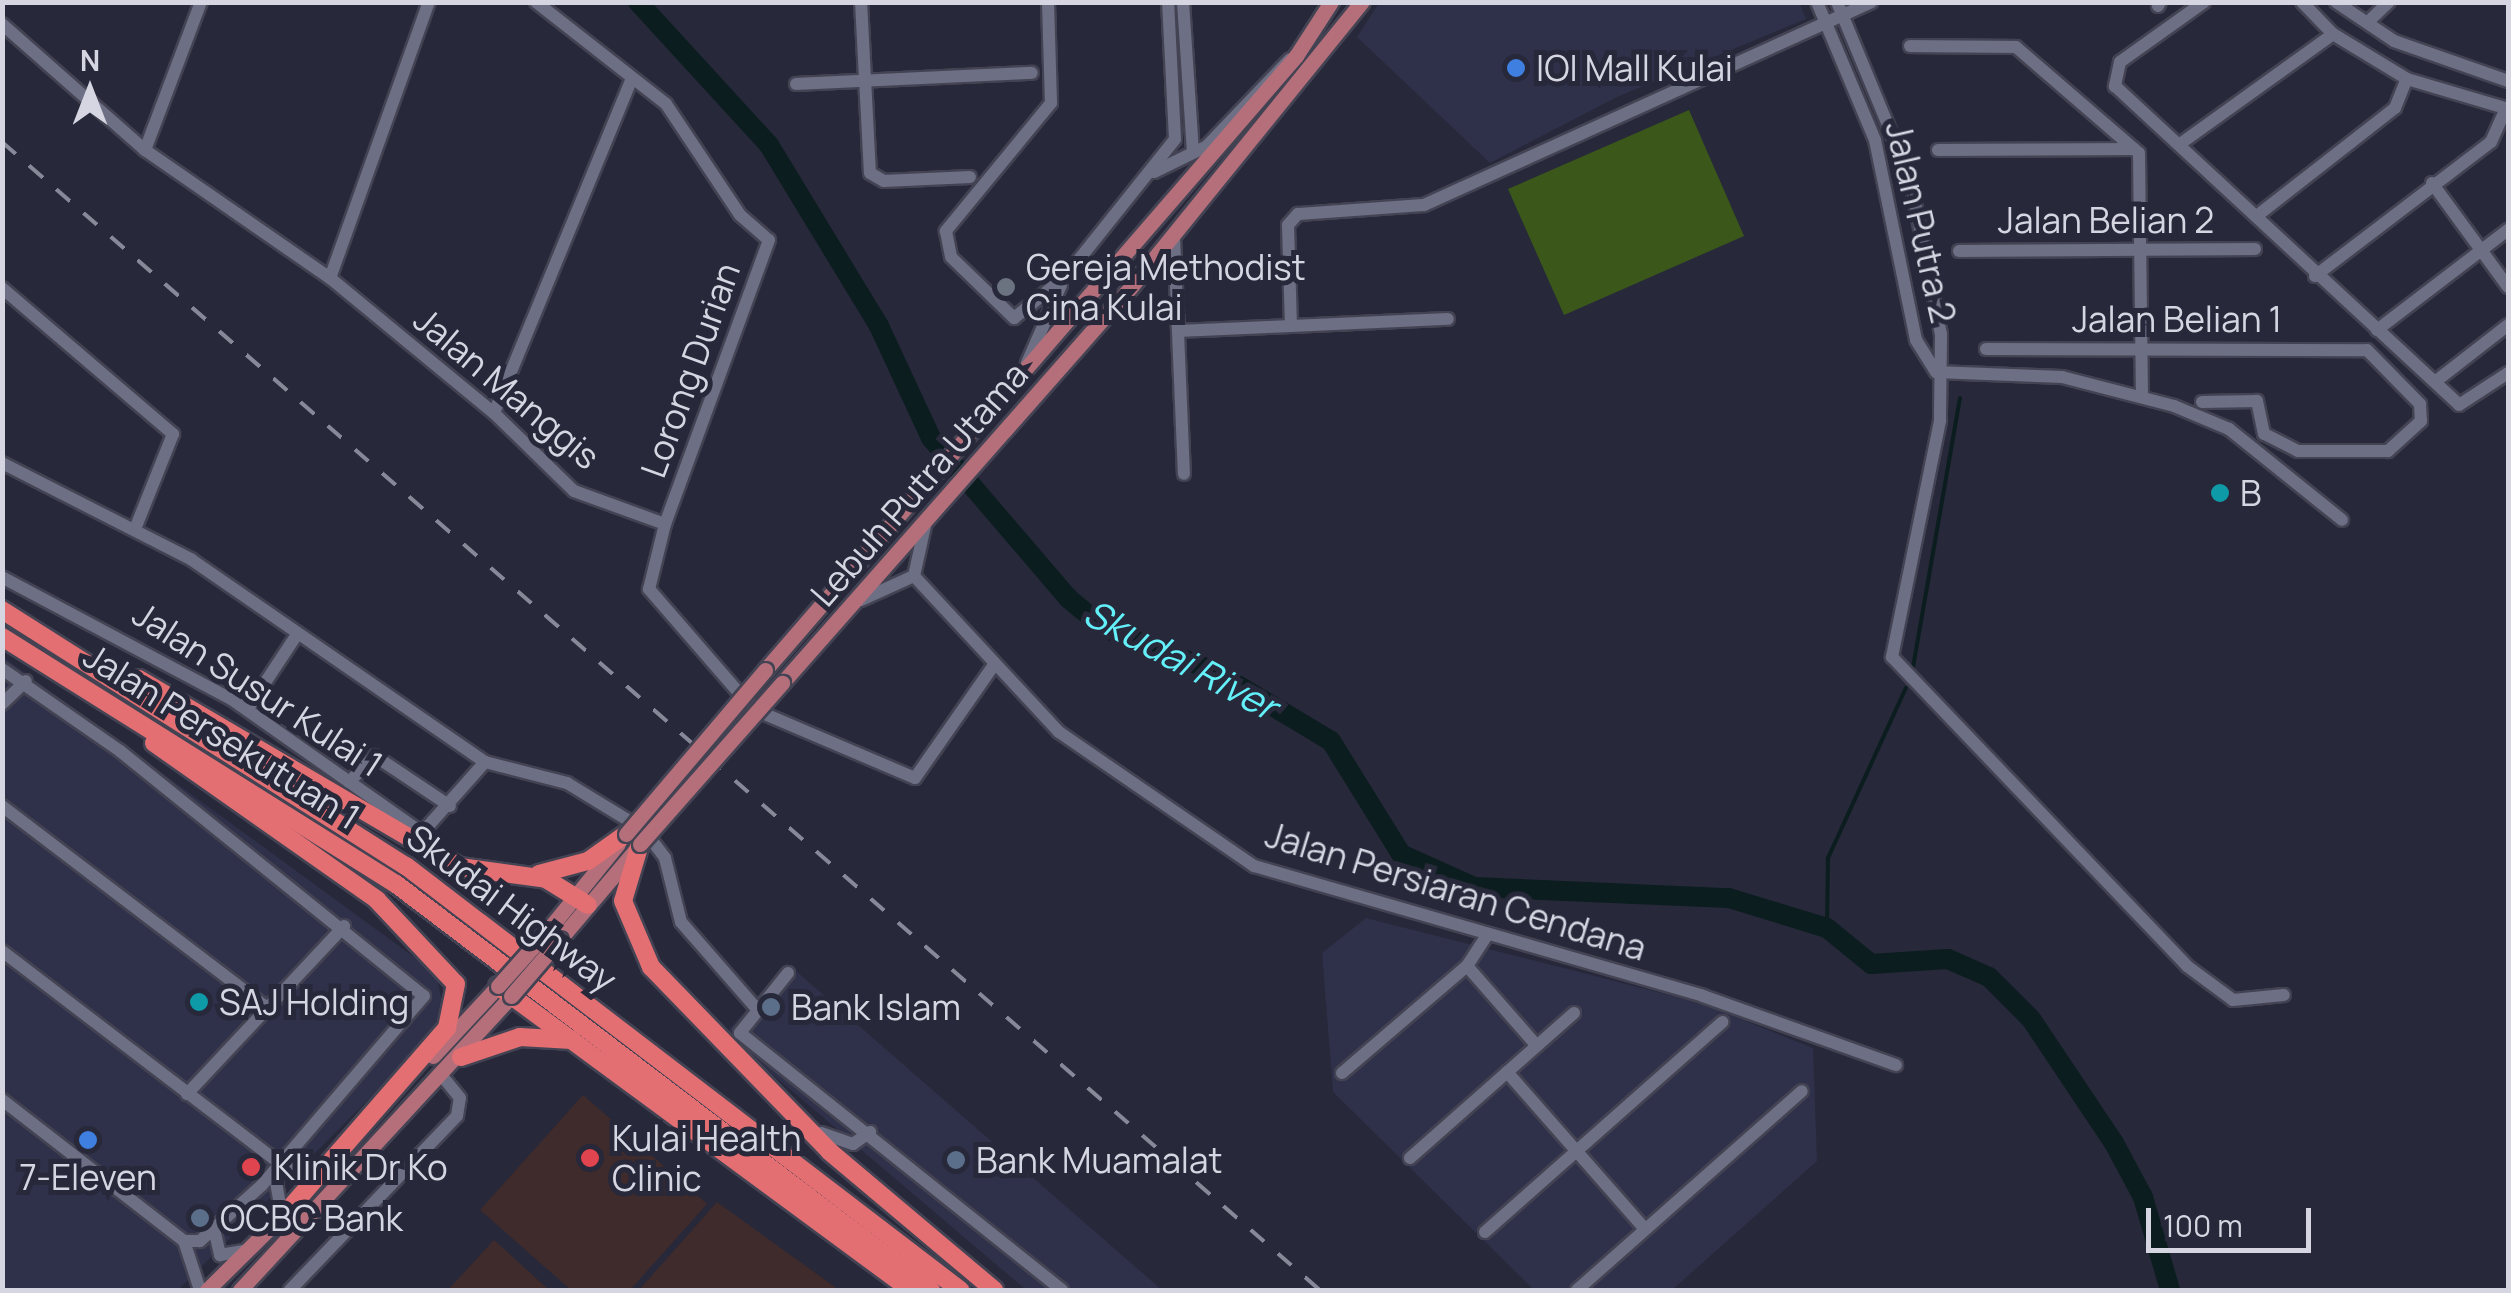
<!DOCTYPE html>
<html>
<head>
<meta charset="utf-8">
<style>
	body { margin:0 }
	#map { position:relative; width:2511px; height:1293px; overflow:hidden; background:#27283a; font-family:Manrope,sans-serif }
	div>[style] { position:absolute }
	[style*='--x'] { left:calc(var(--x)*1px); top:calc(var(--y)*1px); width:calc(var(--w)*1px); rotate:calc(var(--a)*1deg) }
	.built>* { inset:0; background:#2f3049 }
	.medical>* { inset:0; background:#3f2b2b }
	.green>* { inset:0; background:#3b581a }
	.stream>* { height:4px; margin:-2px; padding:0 2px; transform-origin:2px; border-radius:2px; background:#0b1d1e }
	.river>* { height:20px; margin:-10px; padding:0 10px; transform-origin:10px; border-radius:10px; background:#0b1d1e }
	.roads { filter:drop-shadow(2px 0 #434353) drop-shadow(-2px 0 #434353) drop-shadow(0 2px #434353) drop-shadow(0 -2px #434353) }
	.minor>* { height:12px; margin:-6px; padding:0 6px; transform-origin:6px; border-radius:6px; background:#6d6f84 }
	.major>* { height:15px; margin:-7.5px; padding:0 7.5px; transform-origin:7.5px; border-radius:7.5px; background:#b46f7a }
	.highway>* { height:18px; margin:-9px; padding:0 9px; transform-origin:9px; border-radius:9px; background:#e46f73 }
	.rail>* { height:4px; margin-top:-2px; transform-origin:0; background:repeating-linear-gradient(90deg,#888998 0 18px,transparent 0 36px) }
	.bridges { filter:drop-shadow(2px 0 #434353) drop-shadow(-2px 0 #434353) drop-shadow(0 2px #434353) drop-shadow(0 -2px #434353) }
	.major-bridge>* { height:15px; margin:-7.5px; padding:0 7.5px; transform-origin:7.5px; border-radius:7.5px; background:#b46f7a }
	.dots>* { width:28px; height:28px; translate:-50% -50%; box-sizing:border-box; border:5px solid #27283a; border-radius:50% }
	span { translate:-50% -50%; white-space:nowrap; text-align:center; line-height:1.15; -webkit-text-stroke:10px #27283a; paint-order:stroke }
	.poi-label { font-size:35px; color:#d5d6e2 }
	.left { translate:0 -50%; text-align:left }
	.street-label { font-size:35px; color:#d5d6e2 }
	.water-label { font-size:38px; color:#64f0f9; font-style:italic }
	.frame { position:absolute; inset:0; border:5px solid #d5d6e2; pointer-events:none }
	.north { position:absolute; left:40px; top:40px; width:100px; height:100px; -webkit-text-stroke:8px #27283a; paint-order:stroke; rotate:0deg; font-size:28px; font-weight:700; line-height:40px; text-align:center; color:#d5d6e2 }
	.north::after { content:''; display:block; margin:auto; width:35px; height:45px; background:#d5d6e2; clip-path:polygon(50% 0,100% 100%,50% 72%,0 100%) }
	.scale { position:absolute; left:2146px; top:1208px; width:165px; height:45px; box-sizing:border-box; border:5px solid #d5d6e2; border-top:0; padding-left:12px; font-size:30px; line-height:35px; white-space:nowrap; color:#d5d6e2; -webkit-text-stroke:8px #27283a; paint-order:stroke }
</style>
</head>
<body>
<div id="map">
	<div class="built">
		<div style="clip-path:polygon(1379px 3px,1799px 2px,1806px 19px,1617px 97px,1490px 163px,1357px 37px)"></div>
		<div style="clip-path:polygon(2px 656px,436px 973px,443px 1005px,430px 1038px,178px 1290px,3px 1290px)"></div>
		<div style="clip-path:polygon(1366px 918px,1701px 1003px,1813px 1048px,1817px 1161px,1672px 1290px,1534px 1290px,1333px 1092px,1322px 953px)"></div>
		<div style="clip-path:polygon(787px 963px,1162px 1290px,1026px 1290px,725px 1034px)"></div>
	</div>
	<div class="medical">
		<div style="clip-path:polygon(583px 1095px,707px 1204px,630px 1290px,571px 1290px,480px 1210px)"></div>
		<div style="clip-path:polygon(717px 1202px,839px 1290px,639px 1290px)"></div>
		<div style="clip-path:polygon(494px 1240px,549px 1290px,448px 1290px)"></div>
	</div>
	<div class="green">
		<div style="clip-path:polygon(1689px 110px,1744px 236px,1564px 315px,1508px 189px)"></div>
	</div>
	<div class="stream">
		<div style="--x:1912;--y:673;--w:279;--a:-80.1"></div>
		<div style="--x:1827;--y:928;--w:70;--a:-89.2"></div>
		<div style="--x:1828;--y:858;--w:187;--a:-65.4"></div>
	</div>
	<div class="river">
		<div style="--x:638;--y:2;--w:194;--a:47.5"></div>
		<div style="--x:769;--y:145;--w:212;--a:58.7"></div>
		<div style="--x:879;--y:326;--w:123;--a:65.1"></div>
		<div style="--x:931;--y:438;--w:211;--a:49.4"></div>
		<div style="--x:1068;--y:598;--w:47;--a:39.8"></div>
		<div style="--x:1104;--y:628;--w:118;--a:21.4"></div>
		<div style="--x:1214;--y:671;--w:136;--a:30.9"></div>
		<div style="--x:1331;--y:741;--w:133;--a:58.2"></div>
		<div style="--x:1401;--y:854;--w:80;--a:24.3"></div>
		<div style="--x:1474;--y:887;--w:255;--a:2.5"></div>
		<div style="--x:1729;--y:898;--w:102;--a:17"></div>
		<div style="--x:1827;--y:928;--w:57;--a:39.3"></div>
		<div style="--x:1871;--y:964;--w:77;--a:-3.7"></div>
		<div style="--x:1948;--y:959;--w:45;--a:23.7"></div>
		<div style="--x:1989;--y:977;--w:59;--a:45"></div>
		<div style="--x:2031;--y:1019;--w:149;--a:56.2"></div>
		<div style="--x:2114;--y:1143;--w:61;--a:61.8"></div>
		<div style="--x:2143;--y:1197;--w:97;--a:73.8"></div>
	</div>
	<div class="roads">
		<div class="minor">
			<div style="--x:536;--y:2;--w:165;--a:38.1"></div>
			<div style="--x:666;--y:104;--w:133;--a:56.3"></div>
			<div style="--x:740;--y:215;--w:38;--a:41"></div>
			<div style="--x:769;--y:240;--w:302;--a:110.1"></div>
			<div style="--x:861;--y:2;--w:171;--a:87"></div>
			<div style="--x:870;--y:173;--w:16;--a:30"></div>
			<div style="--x:884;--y:181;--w:86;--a:-2.7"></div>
			<div style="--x:1048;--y:2;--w:101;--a:88.3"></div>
			<div style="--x:1051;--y:103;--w:166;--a:129.4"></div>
			<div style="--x:946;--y:231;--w:26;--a:79"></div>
			<div style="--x:951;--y:257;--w:88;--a:44.1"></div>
			<div style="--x:1014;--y:318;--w:65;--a:-38.8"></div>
			<div style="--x:1065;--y:277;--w:176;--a:-51.4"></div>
			<div style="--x:1175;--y:139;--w:137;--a:-92.9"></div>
			<div style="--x:1183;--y:2;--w:151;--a:86.2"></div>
			<div style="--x:1817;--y:2;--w:150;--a:67.2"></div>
			<div style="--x:1875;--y:140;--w:204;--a:78.4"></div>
			<div style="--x:1916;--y:340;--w:38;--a:58"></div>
			<div style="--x:1837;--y:2;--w:191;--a:67.5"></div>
			<div style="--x:1910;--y:178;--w:159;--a:78.8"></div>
			<div style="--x:1941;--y:334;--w:87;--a:90.7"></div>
			<div style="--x:1940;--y:421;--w:241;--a:101.5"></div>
			<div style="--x:1892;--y:657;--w:427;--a:46.3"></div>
			<div style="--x:2187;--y:966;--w:57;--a:36.5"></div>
			<div style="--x:2233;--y:1000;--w:51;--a:-5.6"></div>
			<div style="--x:2204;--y:2;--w:103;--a:144.5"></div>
			<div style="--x:2120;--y:62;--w:25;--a:102"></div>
			<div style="--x:2115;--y:86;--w:469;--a:42.8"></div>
			<div style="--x:2459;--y:405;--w:59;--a:-33.1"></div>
			<div style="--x:2302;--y:2;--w:45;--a:45.9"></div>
			<div style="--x:2333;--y:34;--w:87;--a:31.3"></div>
			<div style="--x:2407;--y:79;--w:105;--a:16.5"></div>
			<div style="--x:2336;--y:2;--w:70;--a:33.9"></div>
			<div style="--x:2394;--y:41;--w:121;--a:19.3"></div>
			<div style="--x:2158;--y:6;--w:4;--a:-63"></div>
			<div style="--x:2368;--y:22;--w:29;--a:-44"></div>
			<div style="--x:2;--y:24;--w:191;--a:41.4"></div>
			<div style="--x:145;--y:150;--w:225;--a:34.7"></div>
			<div style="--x:330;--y:278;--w:212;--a:39.5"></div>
			<div style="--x:494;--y:413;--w:112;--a:44.3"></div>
			<div style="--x:574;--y:491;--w:97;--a:19.9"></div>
			<div style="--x:665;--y:524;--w:67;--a:103.8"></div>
			<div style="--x:649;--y:589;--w:159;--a:49.1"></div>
			<div style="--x:753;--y:709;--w:176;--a:23.1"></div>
			<div style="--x:915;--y:778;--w:136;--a:-55.1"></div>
			<div style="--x:1910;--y:46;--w:106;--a:0.5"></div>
			<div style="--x:2016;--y:47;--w:162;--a:40.8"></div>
			<div style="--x:2139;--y:153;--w:242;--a:89.3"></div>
			<div style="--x:796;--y:84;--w:236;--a:-2.7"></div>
			<div style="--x:2180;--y:144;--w:188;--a:-35.7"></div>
			<div style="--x:145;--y:150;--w:158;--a:-69.3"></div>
			<div style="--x:1938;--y:150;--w:196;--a:-0.3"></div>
			<div style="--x:1154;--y:172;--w:59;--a:-26.1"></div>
			<div style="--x:1207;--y:146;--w:120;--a:-46.3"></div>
			<div style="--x:2432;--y:183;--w:129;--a:53.8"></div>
			<div style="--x:2258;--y:215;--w:174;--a:-38"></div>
			<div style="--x:2395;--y:108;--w:31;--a:-68"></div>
			<div style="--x:1174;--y:237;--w:237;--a:87.6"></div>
			<div style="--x:1959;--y:251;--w:296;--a:-0.4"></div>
			<div style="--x:2315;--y:276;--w:221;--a:-37.3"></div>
			<div style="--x:2491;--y:142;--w:37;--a:-66"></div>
			<div style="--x:330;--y:278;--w:293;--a:-70.3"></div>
			<div style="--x:2;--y:288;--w:225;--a:40.5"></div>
			<div style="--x:173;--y:434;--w:102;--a:111.8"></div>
			<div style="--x:1291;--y:326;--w:157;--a:-2.6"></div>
			<div style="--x:2377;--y:330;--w:165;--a:-37.4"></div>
			<div style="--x:1178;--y:331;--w:113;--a:-2.5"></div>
			<div style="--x:1291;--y:326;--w:101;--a:-91.7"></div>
			<div style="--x:1288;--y:225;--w:15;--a:-48"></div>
			<div style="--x:1298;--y:214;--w:126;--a:-4.1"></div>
			<div style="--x:1424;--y:205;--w:491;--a:-24.4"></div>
			<div style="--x:1986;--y:349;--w:381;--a:0.2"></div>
			<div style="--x:2367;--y:350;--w:76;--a:45.5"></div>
			<div style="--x:2420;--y:404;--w:17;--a:87"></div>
			<div style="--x:2421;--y:421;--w:45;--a:137.7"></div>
			<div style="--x:2388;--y:451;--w:90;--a:180"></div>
			<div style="--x:2298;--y:451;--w:38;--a:-153"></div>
			<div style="--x:2264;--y:434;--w:34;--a:-102"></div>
			<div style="--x:2257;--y:401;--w:55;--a:179"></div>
			<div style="--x:1027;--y:363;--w:85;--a:-66.4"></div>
			<div style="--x:1936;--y:372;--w:126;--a:2.3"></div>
			<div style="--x:2062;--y:377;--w:116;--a:14.5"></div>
			<div style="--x:2174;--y:406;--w:60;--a:22.7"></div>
			<div style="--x:2229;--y:429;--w:145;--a:38.8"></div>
			<div style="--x:2436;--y:381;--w:91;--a:-37.9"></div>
			<div style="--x:494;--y:413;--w:361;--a:-67.6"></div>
			<div style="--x:2;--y:463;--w:213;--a:27"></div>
			<div style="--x:192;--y:560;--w:356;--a:34.6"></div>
			<div style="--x:485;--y:762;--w:95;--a:131.6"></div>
			<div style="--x:422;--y:833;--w:233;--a:-144.9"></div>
			<div style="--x:231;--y:699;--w:259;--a:-152"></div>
			<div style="--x:914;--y:576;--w:213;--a:47.1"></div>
			<div style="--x:1059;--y:732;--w:237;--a:34.5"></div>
			<div style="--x:1254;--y:866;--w:467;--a:16.1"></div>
			<div style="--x:1703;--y:996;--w:205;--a:19.7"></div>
			<div style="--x:914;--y:576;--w:51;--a:-77.6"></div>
			<div style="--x:861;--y:600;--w:58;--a:-24.4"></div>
			<div style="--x:2;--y:669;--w:144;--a:34.8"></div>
			<div style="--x:120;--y:751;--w:390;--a:38.9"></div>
			<div style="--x:424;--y:996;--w:249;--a:130.6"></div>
			<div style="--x:262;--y:1185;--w:84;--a:137.9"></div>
			<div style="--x:200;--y:1241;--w:16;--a:180"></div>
			<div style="--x:184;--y:1241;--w:230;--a:-142.2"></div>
			<div style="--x:2;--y:704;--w:33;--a:-44"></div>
			<div style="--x:247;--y:710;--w:92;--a:-56.5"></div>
			<div style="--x:485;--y:762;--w:85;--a:14.4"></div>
			<div style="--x:567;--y:783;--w:90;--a:31.4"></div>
			<div style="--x:644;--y:830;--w:35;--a:53"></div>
			<div style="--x:665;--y:858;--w:66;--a:76"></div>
			<div style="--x:681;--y:922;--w:116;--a:48.9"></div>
			<div style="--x:349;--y:782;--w:37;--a:-45"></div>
			<div style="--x:375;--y:756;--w:90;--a:33.7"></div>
			<div style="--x:2;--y:806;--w:333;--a:37.3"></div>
			<div style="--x:2;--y:951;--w:351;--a:37.4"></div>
			<div style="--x:281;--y:1164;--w:38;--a:5"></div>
			<div style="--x:1467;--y:966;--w:106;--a:48.8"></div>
			<div style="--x:788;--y:973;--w:77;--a:128.7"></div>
			<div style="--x:740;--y:1033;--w:412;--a:38.6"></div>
			<div style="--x:1507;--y:1072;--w:209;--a:48.7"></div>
			<div style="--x:1342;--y:1073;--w:165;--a:-40.6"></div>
			<div style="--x:1467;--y:966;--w:37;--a:-57"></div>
			<div style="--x:187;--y:1094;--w:230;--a:-46.9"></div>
			<div style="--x:821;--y:1133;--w:34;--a:19"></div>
			<div style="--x:853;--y:1144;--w:21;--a:-35"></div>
			<div style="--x:1410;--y:1158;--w:219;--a:-41.5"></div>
			<div style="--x:274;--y:1171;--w:46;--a:79.9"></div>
			<div style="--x:1485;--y:1232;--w:317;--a:-41.5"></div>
			<div style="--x:215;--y:1233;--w:23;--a:77"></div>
			<div style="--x:220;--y:1255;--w:28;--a:-10"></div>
			<div style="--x:184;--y:1241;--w:52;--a:71.9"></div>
			<div style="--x:290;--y:1290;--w:241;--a:-46.2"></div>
			<div style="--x:457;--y:1116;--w:18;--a:-81"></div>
			<div style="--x:460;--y:1098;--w:28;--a:-129"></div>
			<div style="--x:1577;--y:1290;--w:300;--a:-41.5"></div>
		</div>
		<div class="major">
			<div style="--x:765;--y:670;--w:812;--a:-49.15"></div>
			<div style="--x:1296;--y:56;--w:64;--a:-57.1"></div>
			<div style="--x:782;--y:683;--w:526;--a:-48.62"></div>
			<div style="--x:1130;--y:288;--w:368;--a:-51"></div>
			<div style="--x:548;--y:930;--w:111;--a:-50.9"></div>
			<div style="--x:560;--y:939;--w:121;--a:-49.7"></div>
			<div style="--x:433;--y:1056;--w:96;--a:-47.1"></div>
			<div style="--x:207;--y:1290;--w:127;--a:-44.7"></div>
			<div style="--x:240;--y:1290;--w:400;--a:-47.3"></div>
		</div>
		<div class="highway">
			<div style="--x:2;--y:610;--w:478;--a:32.4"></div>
			<div style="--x:406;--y:866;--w:698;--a:37.43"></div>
			<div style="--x:2;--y:637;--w:465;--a:32.1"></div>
			<div style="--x:396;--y:884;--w:672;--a:37.19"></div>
			<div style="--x:139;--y:679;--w:372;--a:30.4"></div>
			<div style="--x:460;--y:867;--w:87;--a:7.9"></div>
			<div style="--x:546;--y:879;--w:49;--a:31.8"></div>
			<div style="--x:154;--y:743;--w:273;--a:35.1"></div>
			<div style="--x:377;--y:900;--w:115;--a:46.8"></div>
			<div style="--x:456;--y:984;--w:45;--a:101.6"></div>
			<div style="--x:447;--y:1028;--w:239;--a:131.1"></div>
			<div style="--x:640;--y:844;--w:59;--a:106.6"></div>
			<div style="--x:623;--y:901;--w:72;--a:67"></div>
			<div style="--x:651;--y:967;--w:256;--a:45.9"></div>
			<div style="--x:829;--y:1151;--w:216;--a:40.1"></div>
			<div style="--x:539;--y:874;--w:51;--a:-14.9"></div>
			<div style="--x:588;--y:861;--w:47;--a:-35.4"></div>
			<div style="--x:498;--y:986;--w:513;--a:36.36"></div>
			<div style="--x:461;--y:1057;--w:62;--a:-18.7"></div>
			<div style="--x:520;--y:1037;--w:52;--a:3.3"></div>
		</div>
	</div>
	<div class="rail">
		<div style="--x:2;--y:142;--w:1748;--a:41.06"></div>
	</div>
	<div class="bridges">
		<div class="major-bridge">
			<div style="--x:626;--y:834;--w:215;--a:-49.7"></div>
			<div style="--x:640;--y:844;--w:215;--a:-48.6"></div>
			<div style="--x:498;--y:986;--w:75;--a:-48.2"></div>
			<div style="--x:511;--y:996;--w:75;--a:-49.3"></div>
		</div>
	</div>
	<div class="dots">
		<div style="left:1516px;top:68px;background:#3f7fe0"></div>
		<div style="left:1006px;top:287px;background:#6b7280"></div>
		<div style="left:2220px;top:493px;background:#0f9aa8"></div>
		<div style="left:199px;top:1002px;background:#0f9aa8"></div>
		<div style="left:771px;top:1007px;background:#5c6f8a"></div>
		<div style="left:88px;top:1140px;background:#3f7fe0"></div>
		<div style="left:590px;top:1158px;background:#e0444e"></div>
		<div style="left:956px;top:1160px;background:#5c6f8a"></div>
		<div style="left:251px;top:1167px;background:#e0444e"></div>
		<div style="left:200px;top:1218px;background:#5c6f8a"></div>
	</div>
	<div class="poi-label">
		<span class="left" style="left:1536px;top:68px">IOI Mall Kulai</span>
		<span class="left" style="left:1026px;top:287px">Gereja Methodist<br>Cina Kulai</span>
		<span class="left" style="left:2240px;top:493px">B</span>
		<span class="left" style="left:219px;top:1002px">SAJ Holding</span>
		<span class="left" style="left:791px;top:1007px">Bank Islam</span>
		<span class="left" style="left:612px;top:1158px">Kulai Health<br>Clinic</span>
		<span class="left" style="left:976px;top:1160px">Bank Muamalat</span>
		<span class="left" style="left:274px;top:1167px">Klinik Dr Ko</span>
		<span style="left:88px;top:1177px">7-Eleven</span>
		<span class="left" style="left:220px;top:1218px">OCBC Bank</span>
	</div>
	<div class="street-label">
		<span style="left:2106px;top:220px">Jalan Belian 2</span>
		<span style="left:1921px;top:222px;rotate:77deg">Jalan Putra 2</span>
		<span style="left:2177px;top:319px">Jalan Belian 1</span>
		<span style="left:690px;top:370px;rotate:-70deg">Lorong Durian</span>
		<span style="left:507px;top:388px;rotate:40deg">Jalan Manggis</span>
		<span style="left:919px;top:484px;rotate:-49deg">Lebuh Putra Utama</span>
		<span style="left:258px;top:689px;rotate:33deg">Jalan Susur Kulai 1</span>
		<span style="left:222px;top:736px;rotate:32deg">Jalan Persekutuan 1</span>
		<span style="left:1456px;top:891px;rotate:17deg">Jalan Persiaran Cendana</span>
		<span style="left:512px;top:908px;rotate:37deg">Skudai Highway</span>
	</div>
	<div class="water-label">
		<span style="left:1181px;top:659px;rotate:28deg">Skudai River</span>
	</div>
	<div class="frame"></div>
	<div class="north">N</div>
	<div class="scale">100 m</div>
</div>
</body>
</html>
